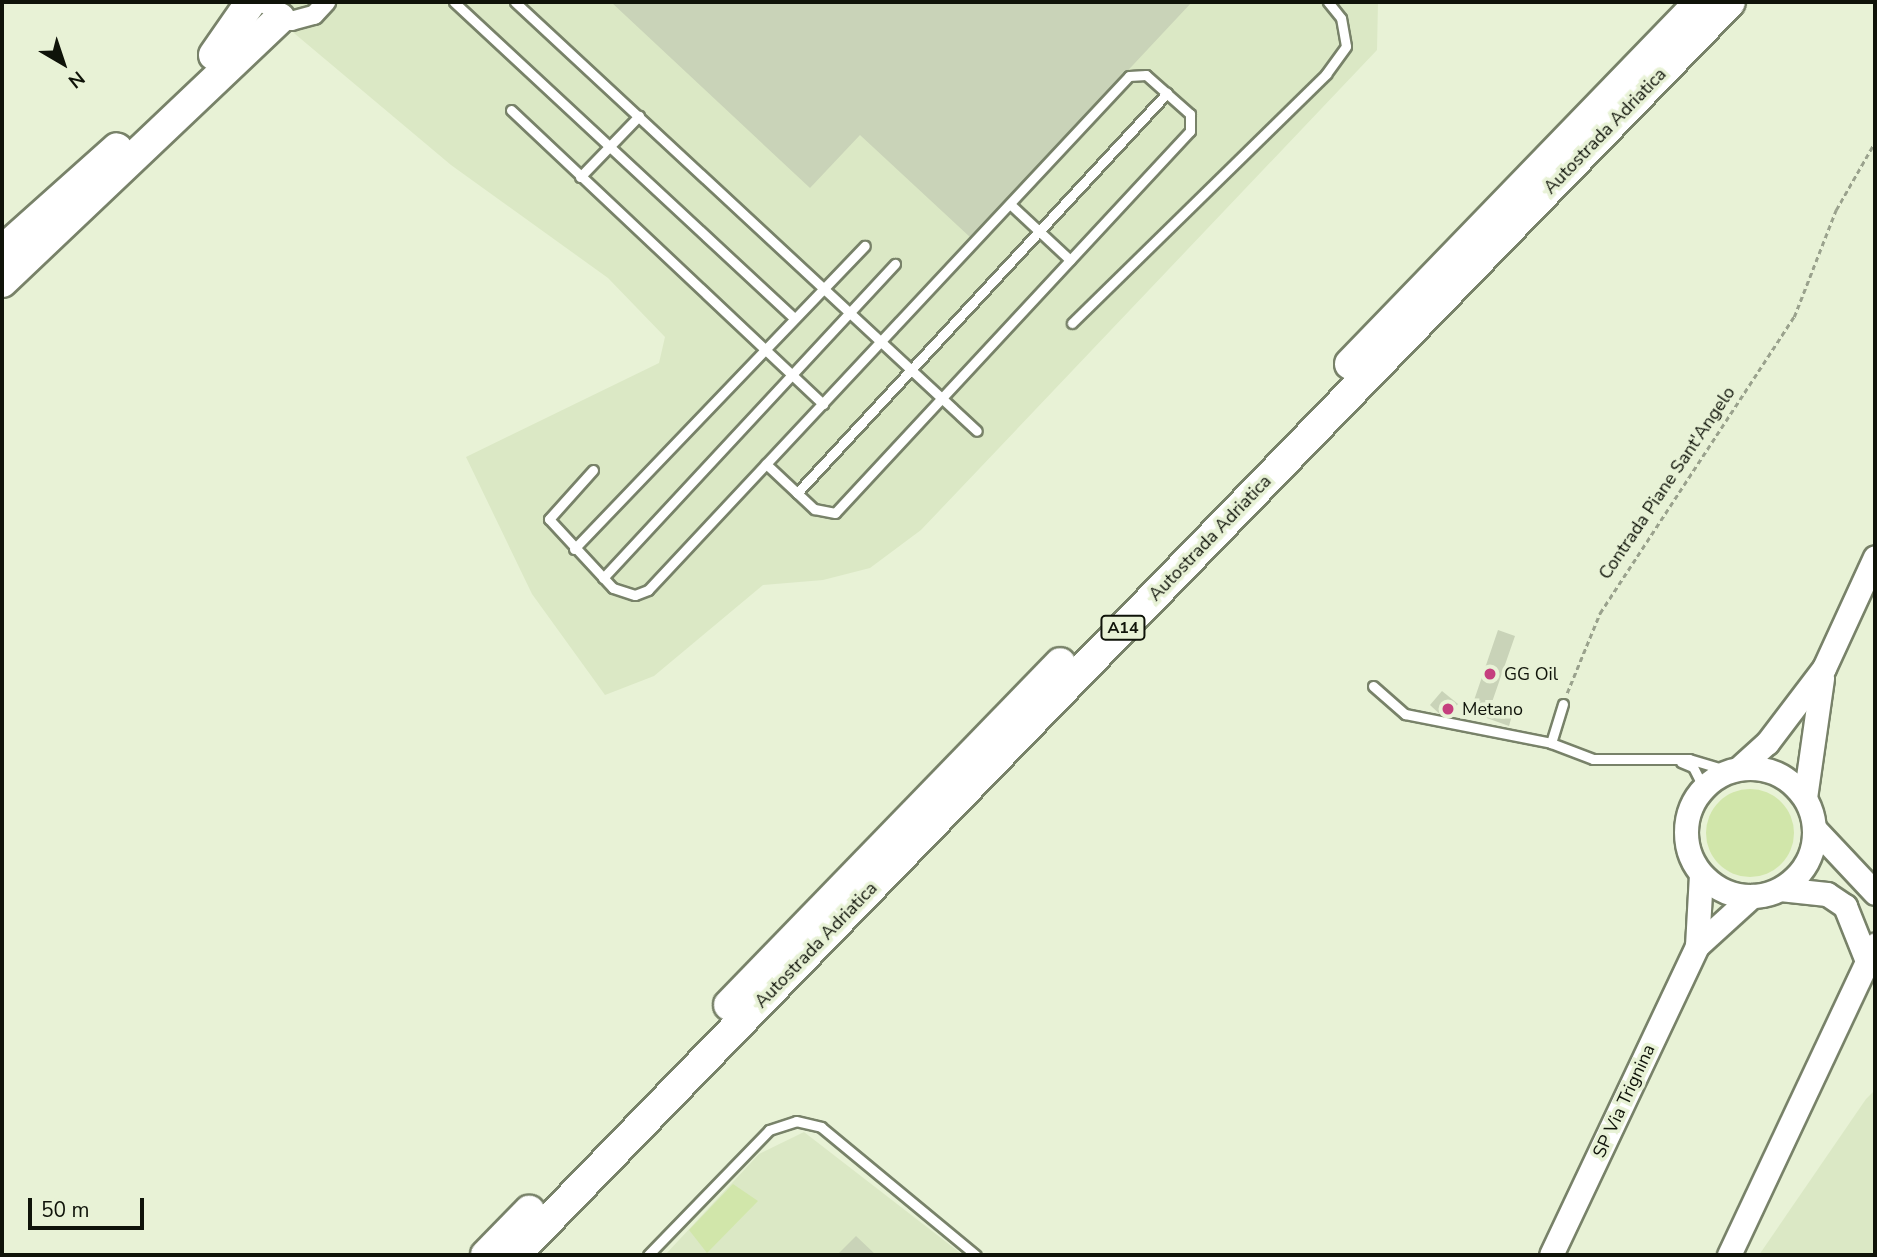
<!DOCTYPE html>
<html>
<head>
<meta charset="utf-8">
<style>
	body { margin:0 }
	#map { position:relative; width:1877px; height:1257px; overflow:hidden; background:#e8f2d6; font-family:"Nunito Sans",sans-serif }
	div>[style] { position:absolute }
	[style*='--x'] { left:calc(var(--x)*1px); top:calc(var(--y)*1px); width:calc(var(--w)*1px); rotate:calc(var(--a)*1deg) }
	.built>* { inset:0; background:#dbe8c5 }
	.green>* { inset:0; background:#d1e6aa }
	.round { border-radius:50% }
	.building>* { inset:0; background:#c9d3b8 }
	.path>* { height:2.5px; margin-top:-1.25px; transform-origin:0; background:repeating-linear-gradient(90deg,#9aa28d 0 5px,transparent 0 8.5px) }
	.roads { filter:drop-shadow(2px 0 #788269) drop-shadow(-2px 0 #788269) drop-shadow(0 2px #788269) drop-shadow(0 -2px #788269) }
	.lane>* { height:9px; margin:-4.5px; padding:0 4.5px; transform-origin:4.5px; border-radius:4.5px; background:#fff }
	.street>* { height:18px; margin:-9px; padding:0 9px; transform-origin:9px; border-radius:9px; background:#fff }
	.secondary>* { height:23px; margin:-11.5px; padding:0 11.5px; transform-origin:11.5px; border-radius:11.5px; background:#fff }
	.secondary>.ring { margin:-11.5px; padding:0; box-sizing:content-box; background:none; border:23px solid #fff; border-radius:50% }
	.highway>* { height:30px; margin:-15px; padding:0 15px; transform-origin:15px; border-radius:15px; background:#fff }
	.dots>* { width:19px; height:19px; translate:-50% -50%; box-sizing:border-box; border:4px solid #e8f2d6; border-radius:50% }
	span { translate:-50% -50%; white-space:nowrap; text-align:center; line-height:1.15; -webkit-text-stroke:7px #e8f2d6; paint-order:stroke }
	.shield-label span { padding:2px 5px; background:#e8f2d6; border:2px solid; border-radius:5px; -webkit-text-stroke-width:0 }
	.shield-label { font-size:16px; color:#0f1309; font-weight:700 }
	.street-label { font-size:18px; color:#0f1309 }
	.poi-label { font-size:18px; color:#0f1309 }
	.left { translate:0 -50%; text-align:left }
	.frame { position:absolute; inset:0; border:4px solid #0f1309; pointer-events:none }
	.north { position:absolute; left:28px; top:28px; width:70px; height:70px; -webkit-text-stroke:5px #e8f2d6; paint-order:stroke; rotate:141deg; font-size:19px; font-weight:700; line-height:28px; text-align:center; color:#0f1309 }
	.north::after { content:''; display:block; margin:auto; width:24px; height:32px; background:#0f1309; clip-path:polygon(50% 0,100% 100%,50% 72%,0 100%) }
	.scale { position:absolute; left:28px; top:1198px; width:116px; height:32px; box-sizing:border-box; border:4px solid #0f1309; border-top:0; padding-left:9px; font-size:21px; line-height:24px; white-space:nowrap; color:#0f1309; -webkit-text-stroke:5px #e8f2d6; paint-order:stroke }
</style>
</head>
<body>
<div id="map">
	<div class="built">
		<div style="clip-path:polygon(257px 2px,1378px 2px,1377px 50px,921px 530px,870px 568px,823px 580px,763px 585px,654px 676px,605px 695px,532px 594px,466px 457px,659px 363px,665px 337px,608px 278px,451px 165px)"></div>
		<div style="clip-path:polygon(1875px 1090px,1875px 1255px,1759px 1255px,1866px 1099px)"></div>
		<div style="clip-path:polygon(804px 1132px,963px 1255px,665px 1255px,759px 1154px)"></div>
	</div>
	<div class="green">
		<div class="round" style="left:1706px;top:789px;width:88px;height:88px"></div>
		<div style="clip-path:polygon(733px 1184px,758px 1201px,707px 1253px,689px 1230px)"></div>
	</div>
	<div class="building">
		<div style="clip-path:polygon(611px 2px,1192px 2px,971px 238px,860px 135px,810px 188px)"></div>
		<div style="clip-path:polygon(1498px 630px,1515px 636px,1491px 705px,1513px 712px,1509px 726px,1470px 712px)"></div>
		<div style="clip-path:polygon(1442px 691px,1458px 704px,1445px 719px,1430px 705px)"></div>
		<div style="clip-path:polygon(856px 1236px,876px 1255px,837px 1255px)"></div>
	</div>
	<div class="path">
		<div style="--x:1567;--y:693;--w:87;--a:-67.6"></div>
		<div style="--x:1600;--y:613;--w:354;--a:-56.8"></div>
		<div style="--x:1794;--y:317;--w:115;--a:-68.6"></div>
		<div style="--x:1836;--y:210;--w:78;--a:-60.2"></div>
	</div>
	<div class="roads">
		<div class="lane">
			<div style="--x:454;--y:2;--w:464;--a:42.9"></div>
			<div style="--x:515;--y:2;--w:630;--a:42.88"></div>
			<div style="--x:511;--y:110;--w:429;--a:43.3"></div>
			<div style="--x:580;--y:177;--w:85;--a:-46"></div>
			<div style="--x:1010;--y:204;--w:82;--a:43"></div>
			<div style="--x:1072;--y:323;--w:356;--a:-44.4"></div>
			<div style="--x:1326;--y:74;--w:34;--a:-54"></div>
			<div style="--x:1346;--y:46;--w:28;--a:-100"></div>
			<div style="--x:1341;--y:18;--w:21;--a:-129"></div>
			<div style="--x:593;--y:470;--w:66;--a:131.9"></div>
			<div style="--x:549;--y:519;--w:94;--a:47.2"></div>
			<div style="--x:613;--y:588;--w:23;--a:18"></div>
			<div style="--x:635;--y:595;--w:14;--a:-21"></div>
			<div style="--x:648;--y:590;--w:704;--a:-46.9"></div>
			<div style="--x:1129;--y:76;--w:17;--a:-3"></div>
			<div style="--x:1146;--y:75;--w:59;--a:41.6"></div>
			<div style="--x:1190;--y:114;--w:17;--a:90"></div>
			<div style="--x:1190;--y:131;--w:521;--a:132.9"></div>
			<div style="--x:835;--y:513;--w:21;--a:-169"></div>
			<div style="--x:814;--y:509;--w:66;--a:-136.8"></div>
			<div style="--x:797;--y:493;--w:545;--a:-47.23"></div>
			<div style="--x:574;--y:549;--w:420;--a:-46.2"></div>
			<div style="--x:603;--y:578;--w:429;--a:-47.1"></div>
			<div style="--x:1373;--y:686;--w:43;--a:41.2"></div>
			<div style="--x:1405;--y:714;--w:149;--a:11.2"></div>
			<div style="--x:1563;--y:704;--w:41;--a:107.1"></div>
			<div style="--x:1551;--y:743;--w:45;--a:20.9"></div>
			<div style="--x:1593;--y:759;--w:96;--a:0"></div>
			<div style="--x:1689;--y:759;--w:42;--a:16.7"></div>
			<div style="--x:1681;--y:762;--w:13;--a:23"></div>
			<div style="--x:1693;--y:767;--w:22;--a:63"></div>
			<div style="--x:648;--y:1255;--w:174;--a:-45.9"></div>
			<div style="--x:769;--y:1130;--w:28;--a:-18"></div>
			<div style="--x:796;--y:1121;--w:26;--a:13"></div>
			<div style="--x:821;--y:1127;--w:201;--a:39.6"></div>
		</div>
		<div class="street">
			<div style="--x:262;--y:2;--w:35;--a:33"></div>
			<div style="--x:291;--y:21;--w:24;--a:-15"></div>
			<div style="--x:314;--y:15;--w:18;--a:-47"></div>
		</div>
		<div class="secondary">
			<div class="ring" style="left:1686px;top:768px;width:105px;height:105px"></div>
			<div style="--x:1739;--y:768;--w:38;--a:-42"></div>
			<div style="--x:1767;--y:743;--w:94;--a:-52.8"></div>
			<div style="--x:1824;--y:668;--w:122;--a:-65.3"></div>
			<div style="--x:1805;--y:798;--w:121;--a:-81.9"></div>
			<div style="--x:1814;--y:828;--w:89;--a:46.8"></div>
			<div style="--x:1780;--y:889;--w:47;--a:6.1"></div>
			<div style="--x:1827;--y:894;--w:22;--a:34"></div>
			<div style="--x:1845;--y:906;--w:59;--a:68.2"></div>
			<div style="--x:1697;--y:946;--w:74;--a:-42.3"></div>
			<div style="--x:1551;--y:1255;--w:342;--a:-64.7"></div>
			<div style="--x:1697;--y:946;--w:72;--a:-86.8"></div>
			<div style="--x:1729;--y:1255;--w:343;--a:-64.8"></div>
		</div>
		<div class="highway">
			<div style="--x:214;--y:55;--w:65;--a:-55.1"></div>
			<div style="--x:2;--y:251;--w:154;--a:-41.8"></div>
			<div style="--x:2;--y:282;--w:383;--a:-43.5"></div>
			<div style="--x:1350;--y:364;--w:504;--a:-45.97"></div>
			<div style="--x:729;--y:1005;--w:476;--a:-45.9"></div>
			<div style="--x:486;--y:1255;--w:62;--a:-45.7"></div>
			<div style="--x:515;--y:1255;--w:1745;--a:-45.88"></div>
		</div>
	</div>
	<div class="dots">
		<div style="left:1490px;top:674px;background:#c53f7e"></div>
		<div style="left:1448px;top:709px;background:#c53f7e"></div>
	</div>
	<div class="shield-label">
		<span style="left:1123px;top:628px">A14</span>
	</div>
	<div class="street-label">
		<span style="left:1605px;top:131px;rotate:-46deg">Autostrada Adriatica</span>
		<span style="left:1667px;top:483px;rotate:-56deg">Contrada Piane Sant'Angelo</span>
		<span style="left:1210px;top:538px;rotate:-46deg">Autostrada Adriatica</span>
		<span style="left:816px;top:945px;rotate:-46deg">Autostrada Adriatica</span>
		<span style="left:1624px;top:1101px;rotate:-65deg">SP Via Trignina</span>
	</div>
	<div class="poi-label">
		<span class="left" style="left:1504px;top:674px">GG Oil</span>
		<span class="left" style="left:1462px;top:709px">Metano</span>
	</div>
	<div class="frame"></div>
	<div class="north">N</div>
	<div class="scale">50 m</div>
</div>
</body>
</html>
